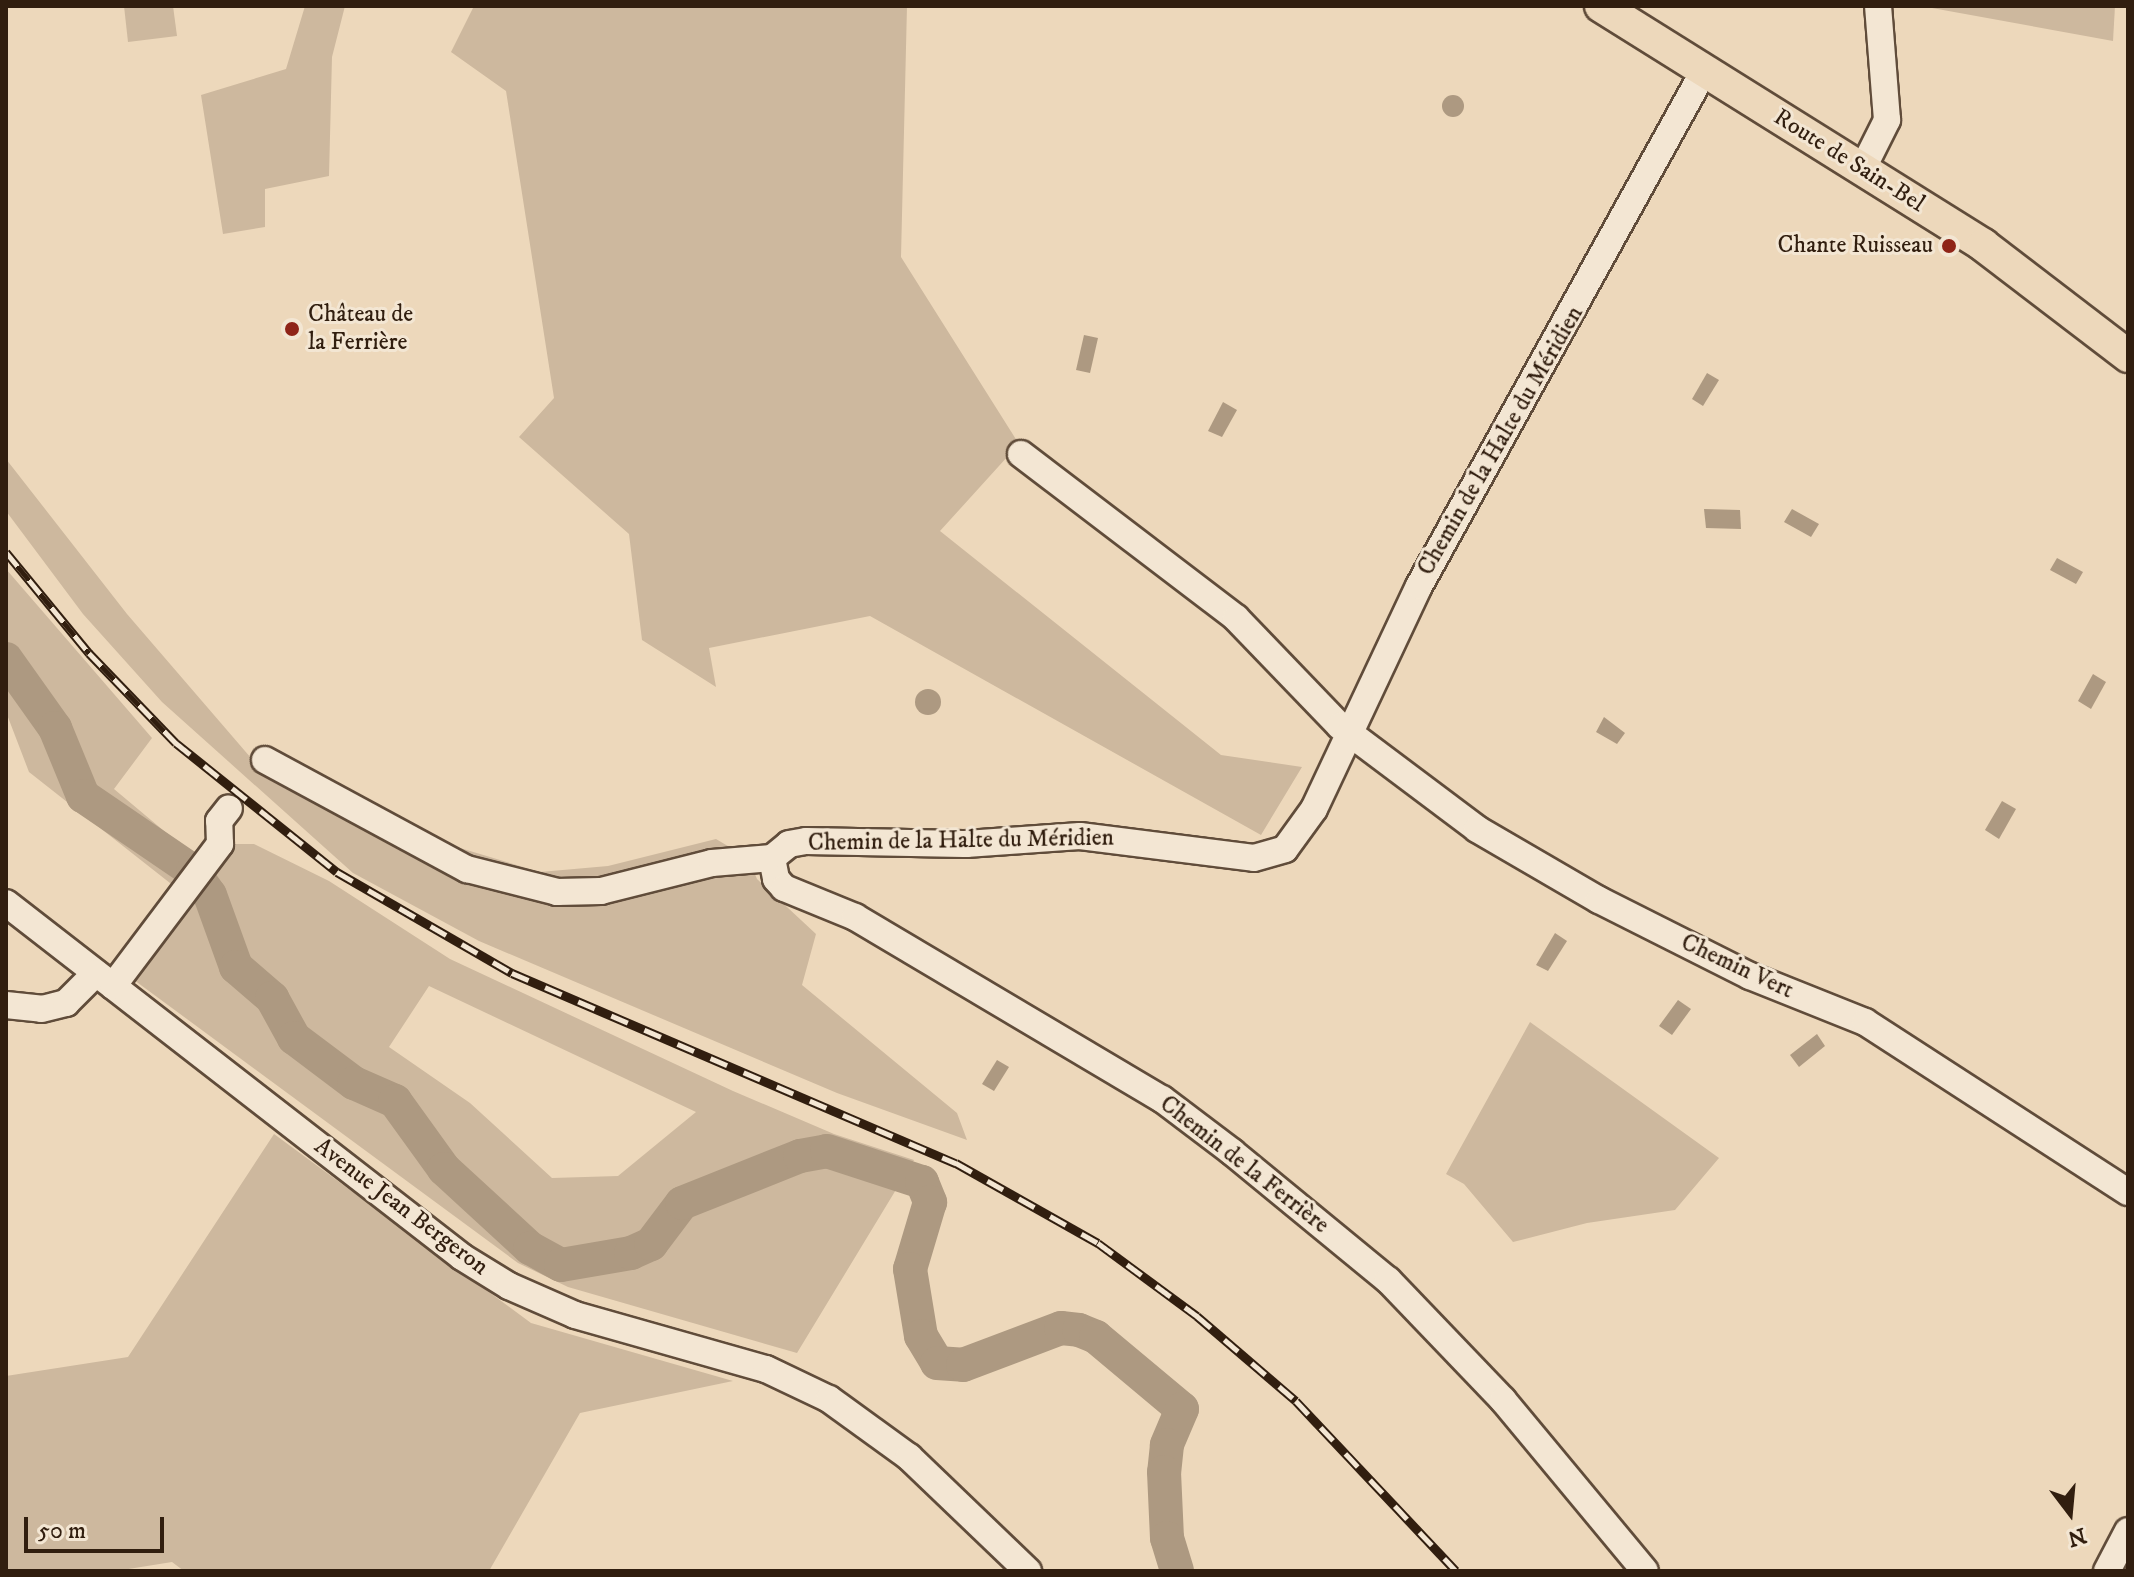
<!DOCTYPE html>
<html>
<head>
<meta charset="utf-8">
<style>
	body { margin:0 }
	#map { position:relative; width:2134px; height:1577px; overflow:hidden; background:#edd8bb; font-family:"IM FELL DW Pica",serif }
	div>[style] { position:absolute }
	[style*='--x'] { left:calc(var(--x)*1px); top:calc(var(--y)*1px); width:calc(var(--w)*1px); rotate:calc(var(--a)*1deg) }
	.green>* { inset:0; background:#cdb89e }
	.water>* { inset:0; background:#ad9981 }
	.round { border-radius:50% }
	.river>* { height:34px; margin:-17px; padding:0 17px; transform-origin:17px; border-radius:17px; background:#ad9981 }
	.roads { filter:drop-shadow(2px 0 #604c3a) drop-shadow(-2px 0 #604c3a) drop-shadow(0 2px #604c3a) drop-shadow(0 -2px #604c3a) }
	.minor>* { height:26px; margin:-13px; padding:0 13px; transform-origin:13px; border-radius:13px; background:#f3e6d3 }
	.major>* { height:32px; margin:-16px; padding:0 16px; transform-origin:16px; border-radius:16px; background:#edd8bb }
	.rail>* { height:9px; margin-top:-4.5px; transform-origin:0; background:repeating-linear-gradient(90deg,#f3e6d3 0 18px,#311e0f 0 36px); box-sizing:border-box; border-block:2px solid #311e0f }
	.dots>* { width:22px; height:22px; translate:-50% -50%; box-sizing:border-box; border:4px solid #f3e6d3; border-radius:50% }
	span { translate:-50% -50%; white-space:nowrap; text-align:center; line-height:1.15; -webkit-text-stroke:6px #f3e6d3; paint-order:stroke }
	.street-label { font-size:24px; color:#311e0f }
	.poi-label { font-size:24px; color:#311e0f }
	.right { translate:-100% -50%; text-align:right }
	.left { translate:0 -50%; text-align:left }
	.frame { position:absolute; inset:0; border:8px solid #311e0f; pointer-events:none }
	.north { position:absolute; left:2030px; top:1473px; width:80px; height:80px; -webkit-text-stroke:6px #f3e6d3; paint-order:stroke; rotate:164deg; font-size:22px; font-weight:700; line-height:32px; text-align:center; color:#311e0f }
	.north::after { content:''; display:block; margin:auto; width:28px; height:36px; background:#311e0f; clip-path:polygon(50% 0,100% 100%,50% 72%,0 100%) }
	.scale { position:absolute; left:24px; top:1517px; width:140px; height:36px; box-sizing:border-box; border:4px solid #311e0f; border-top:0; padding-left:10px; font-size:24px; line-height:28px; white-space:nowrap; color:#311e0f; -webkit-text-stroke:6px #f3e6d3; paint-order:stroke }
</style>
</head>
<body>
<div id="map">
	<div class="green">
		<div style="clip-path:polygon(124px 6px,173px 6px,177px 36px,128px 42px)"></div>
		<div style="clip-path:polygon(305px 6px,345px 6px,332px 57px,329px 176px,265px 189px,265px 227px,223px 234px,201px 95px,286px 69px)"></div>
		<div style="clip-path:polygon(474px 6px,907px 6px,901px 257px,1019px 444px,940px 531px,1221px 755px,1302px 767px,1261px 835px,870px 616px,709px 648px,716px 687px,642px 640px,629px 534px,519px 437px,554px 398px,506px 91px,451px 52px)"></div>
		<div style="clip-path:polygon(1921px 6px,2115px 6px,2113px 41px)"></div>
		<div style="clip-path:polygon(6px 459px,127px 614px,251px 758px,331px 781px,450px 845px,540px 872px,608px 866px,716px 839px,748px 858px,757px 879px,816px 934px,802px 985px,957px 1113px,967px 1140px,837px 1093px,479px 941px,353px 873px,162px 702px,83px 614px,6px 511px)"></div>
		<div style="clip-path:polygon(evenodd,6px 569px,152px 738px,114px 789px,201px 862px,220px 844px,254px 844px,329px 881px,450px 959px,733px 1091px,834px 1134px,914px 1160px,797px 1353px,568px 1287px,518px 1263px,134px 980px,189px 898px,29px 772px,6px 712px,6px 569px,429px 986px,696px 1112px,618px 1176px,552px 1178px,470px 1103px,389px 1047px,429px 986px)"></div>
		<div style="clip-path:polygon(1530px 1022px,1719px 1158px,1675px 1210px,1587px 1223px,1513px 1242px,1464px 1184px,1446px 1174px)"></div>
		<div style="clip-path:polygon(274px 1134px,531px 1323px,733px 1381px,580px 1413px,489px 1571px,184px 1571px,172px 1562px,116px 1571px,6px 1571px,6px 1376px,128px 1357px)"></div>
	</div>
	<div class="water">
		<div class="round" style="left:1442px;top:95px;width:22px;height:22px"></div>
		<div style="clip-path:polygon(1084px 335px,1098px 338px,1090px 373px,1076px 370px)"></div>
		<div style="clip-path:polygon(1707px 373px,1719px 380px,1703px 406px,1692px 399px)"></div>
		<div style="clip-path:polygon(1223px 402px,1237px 410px,1222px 437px,1208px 431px)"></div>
		<div style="clip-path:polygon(1704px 509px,1740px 510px,1741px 529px,1706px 528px)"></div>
		<div style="clip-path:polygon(1792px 509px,1819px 524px,1811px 537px,1784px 522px)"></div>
		<div style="clip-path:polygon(2057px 558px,2083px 572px,2076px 584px,2050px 570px)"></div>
		<div style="clip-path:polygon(2093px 674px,2106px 682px,2091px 709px,2078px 701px)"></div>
		<div class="round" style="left:915px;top:689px;width:26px;height:26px"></div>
		<div style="clip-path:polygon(1604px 717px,1625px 733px,1617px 744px,1596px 732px)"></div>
		<div style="clip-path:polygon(2002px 801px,2016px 809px,1999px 839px,1985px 830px)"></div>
		<div style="clip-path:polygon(1555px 933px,1567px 941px,1548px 971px,1536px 965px)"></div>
		<div style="clip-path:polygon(1678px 1000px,1691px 1009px,1672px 1035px,1659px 1026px)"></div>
		<div style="clip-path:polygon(1817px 1034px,1825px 1046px,1799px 1067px,1790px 1055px)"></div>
		<div style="clip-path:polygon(997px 1060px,1009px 1067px,994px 1091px,982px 1084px)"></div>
	</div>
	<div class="river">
		<div style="--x:6;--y:659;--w:85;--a:54.6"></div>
		<div style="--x:55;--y:728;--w:74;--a:67.6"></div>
		<div style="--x:83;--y:796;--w:133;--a:34.3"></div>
		<div style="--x:193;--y:871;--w:29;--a:55"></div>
		<div style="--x:210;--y:895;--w:77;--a:70.1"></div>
		<div style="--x:236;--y:967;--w:48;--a:40.7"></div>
		<div style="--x:272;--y:998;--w:46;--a:61.2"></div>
		<div style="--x:294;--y:1038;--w:75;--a:36.9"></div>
		<div style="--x:354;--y:1083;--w:45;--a:23.7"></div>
		<div style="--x:395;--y:1101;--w:84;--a:54.2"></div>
		<div style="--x:444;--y:1169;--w:117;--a:42.6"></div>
		<div style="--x:530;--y:1248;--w:35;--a:29"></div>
		<div style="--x:561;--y:1265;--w:71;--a:-9.7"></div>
		<div style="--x:631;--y:1253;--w:22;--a:-24"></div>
		<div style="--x:651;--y:1244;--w:51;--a:-52.9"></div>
		<div style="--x:682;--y:1203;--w:127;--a:-21.7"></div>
		<div style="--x:800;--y:1156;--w:27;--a:-10"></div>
		<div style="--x:827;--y:1151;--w:100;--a:18.1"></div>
		<div style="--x:922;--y:1182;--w:22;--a:68"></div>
		<div style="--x:930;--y:1202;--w:70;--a:106.6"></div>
		<div style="--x:910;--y:1269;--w:68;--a:80.7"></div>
		<div style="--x:921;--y:1336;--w:31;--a:59"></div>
		<div style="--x:937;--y:1363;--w:26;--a:4"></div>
		<div style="--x:963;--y:1365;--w:105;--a:-20.7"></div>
		<div style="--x:1061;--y:1328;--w:18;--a:6"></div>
		<div style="--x:1079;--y:1330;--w:18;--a:22"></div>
		<div style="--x:1096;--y:1337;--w:112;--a:39.9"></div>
		<div style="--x:1182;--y:1409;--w:39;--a:113"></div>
		<div style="--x:1167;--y:1445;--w:27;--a:96"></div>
		<div style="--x:1164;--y:1472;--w:66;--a:87.4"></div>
		<div style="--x:1167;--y:1538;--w:34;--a:73"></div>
	</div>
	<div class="roads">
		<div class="minor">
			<div style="--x:1863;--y:168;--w:54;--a:-63.4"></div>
			<div style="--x:1887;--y:120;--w:114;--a:-94.5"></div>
			<div style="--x:1021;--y:454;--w:270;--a:37.3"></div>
			<div style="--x:1236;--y:618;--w:150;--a:46.1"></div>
			<div style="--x:1340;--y:726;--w:171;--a:36.9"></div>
			<div style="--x:1477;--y:829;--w:141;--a:30.2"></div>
			<div style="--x:1599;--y:900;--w:169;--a:26.7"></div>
			<div style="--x:1750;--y:976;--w:124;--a:21.8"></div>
			<div style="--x:1865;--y:1022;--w:313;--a:32.9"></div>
			<div style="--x:265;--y:760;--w:230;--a:28.4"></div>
			<div style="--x:467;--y:869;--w:93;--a:14.3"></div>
			<div style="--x:557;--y:892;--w:44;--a:-1.3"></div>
			<div style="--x:601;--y:891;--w:114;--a:-14.2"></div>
			<div style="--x:712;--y:863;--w:60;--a:-4.8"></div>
			<div style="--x:772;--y:858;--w:22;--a:-39"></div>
			<div style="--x:789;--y:844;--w:17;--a:-10"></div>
			<div style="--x:806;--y:841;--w:160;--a:1.1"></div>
			<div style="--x:966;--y:844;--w:114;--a:-4"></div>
			<div style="--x:1080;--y:836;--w:175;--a:7.2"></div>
			<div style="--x:1254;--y:858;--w:32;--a:-16"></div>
			<div style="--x:1285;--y:849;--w:49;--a:-54.1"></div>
			<div style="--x:1314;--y:809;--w:246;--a:-64.8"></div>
			<div style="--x:1419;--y:586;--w:589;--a:-61.04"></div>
			<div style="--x:772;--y:858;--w:21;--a:79"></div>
			<div style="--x:776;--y:879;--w:12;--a:48"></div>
			<div style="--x:784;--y:888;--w:77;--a:22.2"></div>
			<div style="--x:855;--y:917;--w:357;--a:30.7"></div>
			<div style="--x:1162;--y:1099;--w:88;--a:37.1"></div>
			<div style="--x:1232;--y:1152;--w:202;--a:39.4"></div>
			<div style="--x:1388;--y:1280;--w:166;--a:46.2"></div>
			<div style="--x:1503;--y:1400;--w:222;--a:50.3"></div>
			<div style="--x:6;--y:903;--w:577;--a:37.82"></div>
			<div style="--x:462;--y:1257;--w:55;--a:31.7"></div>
			<div style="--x:509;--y:1286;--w:72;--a:23.7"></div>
			<div style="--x:575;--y:1315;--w:198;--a:15.8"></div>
			<div style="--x:766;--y:1369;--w:70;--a:25.5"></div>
			<div style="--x:829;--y:1399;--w:99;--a:35.9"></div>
			<div style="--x:909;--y:1457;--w:165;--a:43.8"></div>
			<div style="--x:113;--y:986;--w:178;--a:-53"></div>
			<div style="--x:220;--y:844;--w:23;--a:-92"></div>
			<div style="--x:219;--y:821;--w:16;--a:-52"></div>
			<div style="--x:6;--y:1005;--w:36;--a:6"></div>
			<div style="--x:42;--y:1009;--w:25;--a:-14"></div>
			<div style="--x:66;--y:1003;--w:42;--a:-45"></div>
			<div style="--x:2107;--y:1571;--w:45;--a:-62.3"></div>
		</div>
		<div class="major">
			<div style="--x:1601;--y:6;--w:451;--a:32"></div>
			<div style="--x:1983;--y:245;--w:183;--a:37.4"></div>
		</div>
	</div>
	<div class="rail">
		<div style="--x:6;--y:552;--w:131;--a:50.6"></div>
		<div style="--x:89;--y:653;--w:125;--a:46"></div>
		<div style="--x:176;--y:743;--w:206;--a:38.7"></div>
		<div style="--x:337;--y:872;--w:202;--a:30"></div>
		<div style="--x:512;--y:973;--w:483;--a:23.2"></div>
		<div style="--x:956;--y:1163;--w:163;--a:29.4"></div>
		<div style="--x:1098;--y:1243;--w:123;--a:36.4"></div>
		<div style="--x:1197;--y:1316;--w:130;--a:40.6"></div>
		<div style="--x:1296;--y:1401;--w:233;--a:46.7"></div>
	</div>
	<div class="dots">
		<div style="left:1949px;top:246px;background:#8f2418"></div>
		<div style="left:292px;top:329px;background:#8f2418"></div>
	</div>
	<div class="street-label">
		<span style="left:1849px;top:161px;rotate:32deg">Route de Sain-Bel</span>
		<span style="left:1501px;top:441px;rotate:-60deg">Chemin de la Halte du Méridien</span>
		<span style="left:961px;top:841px;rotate:-1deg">Chemin de la Halte du Méridien</span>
		<span style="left:1737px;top:967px;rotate:25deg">Chemin Vert</span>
		<span style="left:1244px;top:1165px;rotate:38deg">Chemin de la Ferrière</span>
		<span style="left:401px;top:1207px;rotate:37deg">Avenue Jean Bergeron</span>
	</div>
	<div class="poi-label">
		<span class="right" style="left:1933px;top:246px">Chante Ruisseau</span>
		<span class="left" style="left:308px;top:329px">Château de<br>la Ferrière</span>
	</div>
	<div class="frame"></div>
	<div class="north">N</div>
	<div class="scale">50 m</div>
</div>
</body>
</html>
